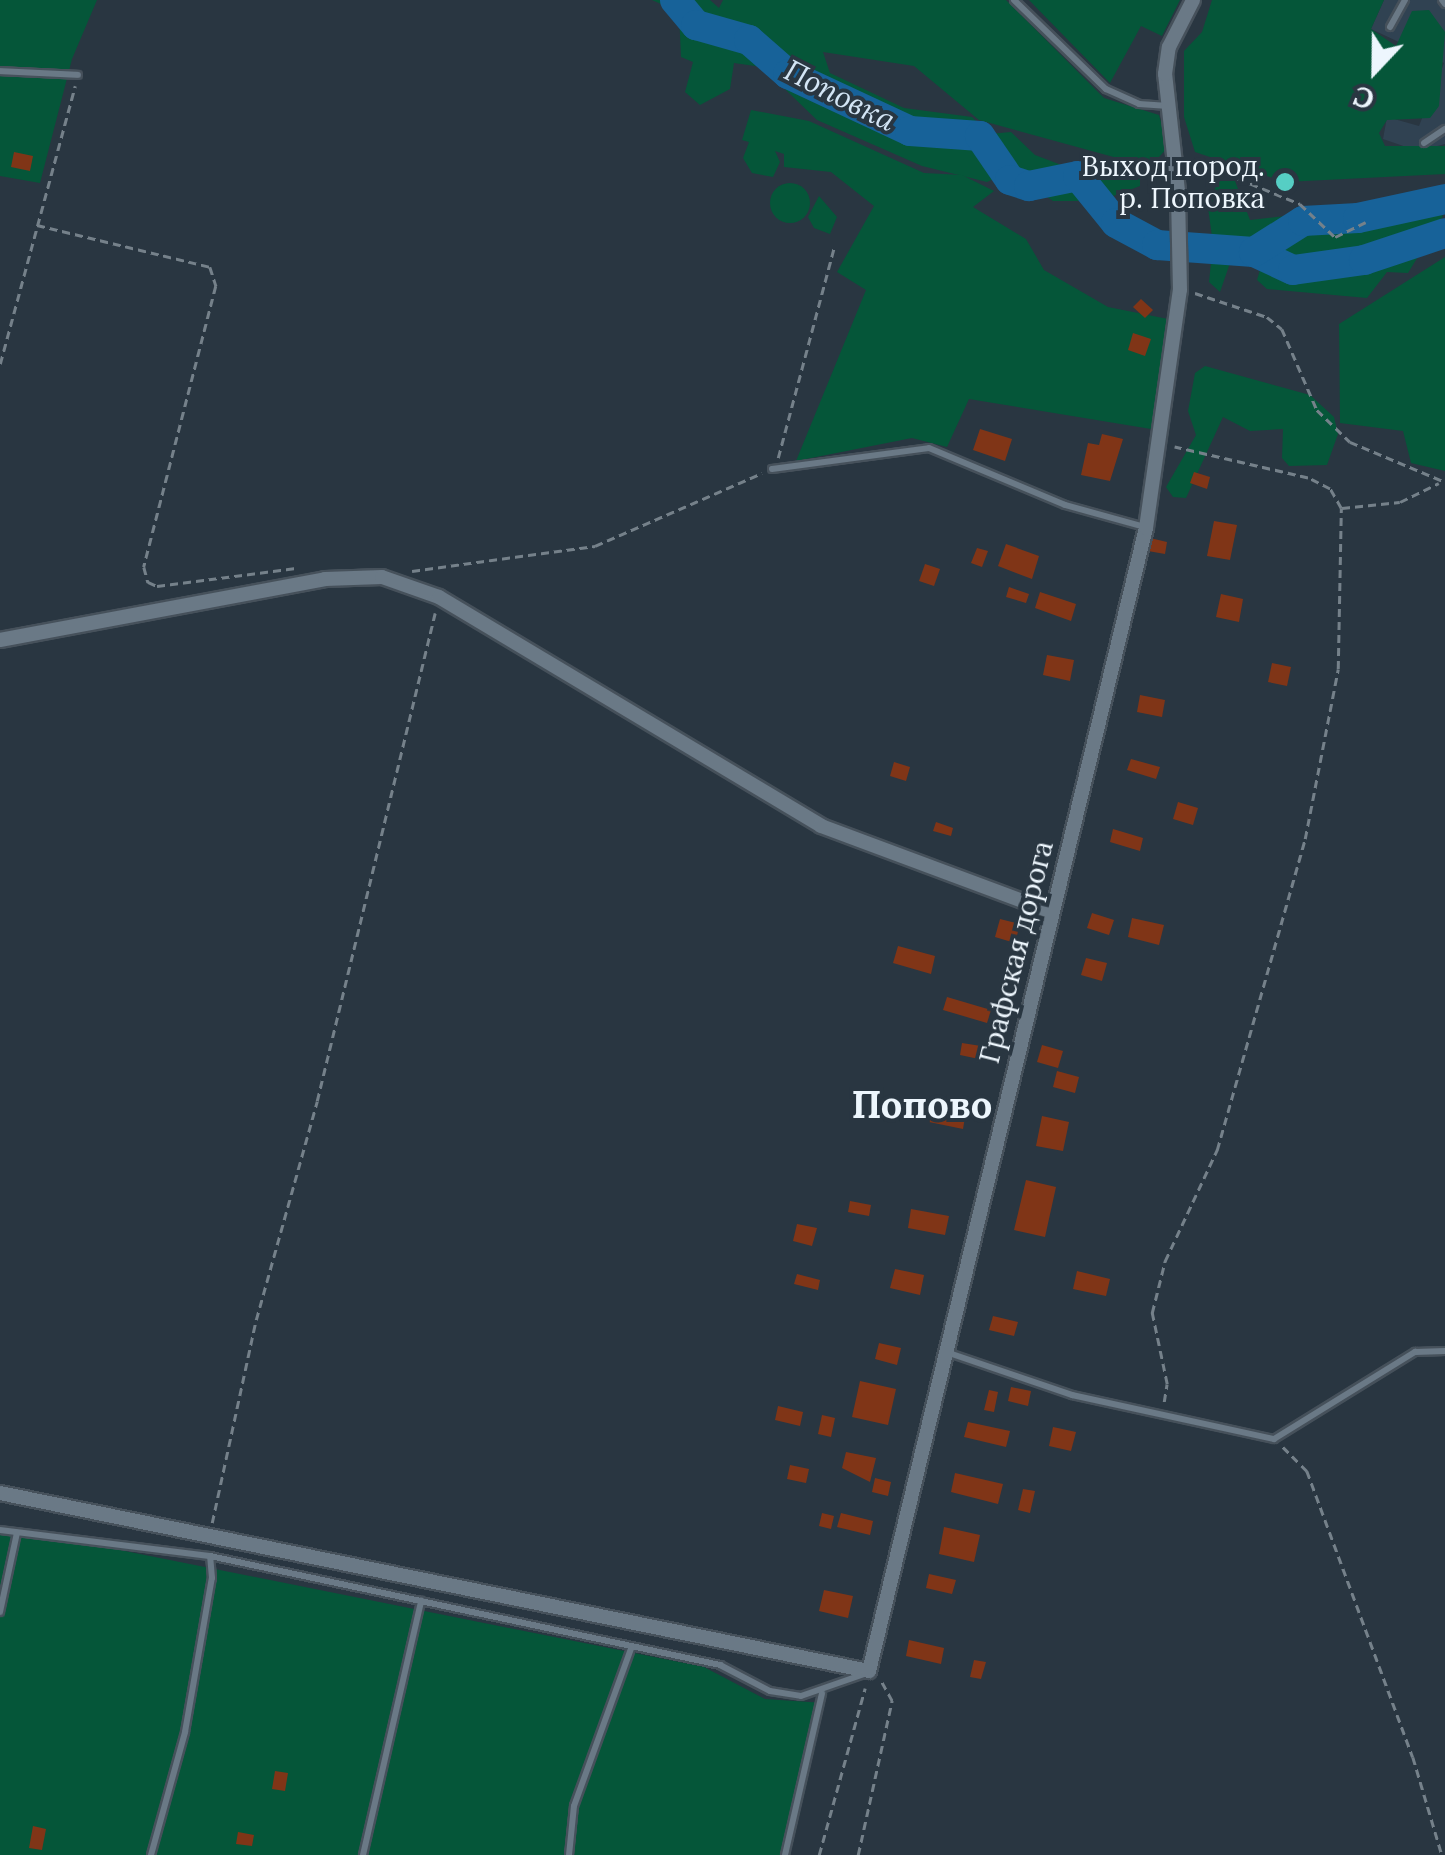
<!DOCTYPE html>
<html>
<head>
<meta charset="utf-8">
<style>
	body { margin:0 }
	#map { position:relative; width:1445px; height:1855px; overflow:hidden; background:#293641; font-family:Lora,serif }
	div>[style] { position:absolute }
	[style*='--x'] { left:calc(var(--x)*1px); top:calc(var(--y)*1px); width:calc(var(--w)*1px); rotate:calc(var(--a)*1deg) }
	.built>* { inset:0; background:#304252 }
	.green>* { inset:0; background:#055639 }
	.round { border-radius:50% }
	.river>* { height:30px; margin:-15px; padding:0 15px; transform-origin:15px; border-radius:15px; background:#176299 }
	.building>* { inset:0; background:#803517 }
	.path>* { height:2.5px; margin-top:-1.25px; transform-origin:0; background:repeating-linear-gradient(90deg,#75818a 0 8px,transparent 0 13px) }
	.roads { filter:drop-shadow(2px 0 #46515b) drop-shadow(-2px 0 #46515b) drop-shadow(0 2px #46515b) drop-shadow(0 -2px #46515b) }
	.service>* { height:6px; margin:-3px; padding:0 3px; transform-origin:3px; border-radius:3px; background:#6a7986 }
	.minor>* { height:14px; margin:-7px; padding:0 7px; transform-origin:7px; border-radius:7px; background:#6a7986 }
	.dots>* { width:28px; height:28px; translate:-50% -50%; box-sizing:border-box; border:5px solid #293641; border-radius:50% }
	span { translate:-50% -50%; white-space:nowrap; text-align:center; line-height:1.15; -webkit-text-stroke:8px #293641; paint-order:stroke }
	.poi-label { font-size:28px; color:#edf6fd }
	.right { translate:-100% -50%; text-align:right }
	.street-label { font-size:28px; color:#edf6fd }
	.water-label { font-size:30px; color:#d3e5f5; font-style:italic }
	.district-label { font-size:38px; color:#edf6fd; font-weight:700 }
	.north { position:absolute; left:1325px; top:20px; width:100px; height:100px; -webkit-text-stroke:8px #293641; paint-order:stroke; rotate:202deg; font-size:28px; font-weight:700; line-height:40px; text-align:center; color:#edf6fd }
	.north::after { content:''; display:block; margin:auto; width:35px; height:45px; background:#edf6fd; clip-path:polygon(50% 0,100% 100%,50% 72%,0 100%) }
</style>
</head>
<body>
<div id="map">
	<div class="built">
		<div style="clip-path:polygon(1384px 0,1445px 0,1445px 144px,1418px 151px,1383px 139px,1387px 117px,1419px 126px,1444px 63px,1371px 29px)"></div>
	</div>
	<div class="green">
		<div style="clip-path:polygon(0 0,97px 0,72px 59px,40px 183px,0 176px)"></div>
		<div style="clip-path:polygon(652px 0,710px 0,719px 8px,723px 0,1006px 0,1104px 98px,1159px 115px,1168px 147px,1150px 167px,979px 120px,914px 66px,823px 52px,830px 73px,904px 108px,972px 117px,989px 134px,1011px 132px,1035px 155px,1072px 169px,1098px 160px,1140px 168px,1140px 186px,1108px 198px,1093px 189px,1078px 201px,1053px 201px,1011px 171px,987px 182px,922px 166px,817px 120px,762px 67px,734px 63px,730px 89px,700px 105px,685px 92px,693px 62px,681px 57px,679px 12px)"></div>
		<div style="clip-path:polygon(1029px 0,1180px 0,1162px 36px,1141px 26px,1110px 83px)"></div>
		<div style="clip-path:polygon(1212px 0,1384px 0,1371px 29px,1396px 46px,1412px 11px,1429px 10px,1445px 32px,1439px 106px,1430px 118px,1387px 120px,1379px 133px,1385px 146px,1445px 146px,1445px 174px,1285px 182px,1195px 152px,1184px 117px,1184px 51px,1202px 32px)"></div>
		<div style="clip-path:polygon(751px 110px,809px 121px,924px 173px,962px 175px,994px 191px,973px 207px,1026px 239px,1044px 270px,1108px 307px,1173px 320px,1151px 429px,969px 399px,947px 447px,912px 438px,796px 461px,866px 290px,837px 272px,874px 206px,831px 172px,784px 167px,784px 154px,775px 151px,780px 162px,773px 177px,752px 173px,743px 158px,749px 142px,742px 140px)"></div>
		<div style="clip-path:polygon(1220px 181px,1235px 181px,1250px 220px,1312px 213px,1325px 230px,1348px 233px,1368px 229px,1378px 211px,1434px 203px,1443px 216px,1408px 273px,1387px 272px,1367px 298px,1267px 289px,1257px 280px,1264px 256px,1257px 254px,1230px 263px,1220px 292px,1209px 282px,1213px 244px,1207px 200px)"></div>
		<div class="round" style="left:770px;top:183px;width:40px;height:40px"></div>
		<div style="clip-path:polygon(819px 196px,837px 217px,830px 234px,814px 228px,808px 217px)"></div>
		<div style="clip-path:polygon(1445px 257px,1445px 471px,1411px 463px,1403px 431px,1340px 423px,1339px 324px)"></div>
		<div style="clip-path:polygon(1205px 366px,1310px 395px,1334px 417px,1338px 434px,1327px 465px,1289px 466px,1282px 458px,1283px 429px,1250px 431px,1223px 417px,1186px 498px,1173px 497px,1166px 487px,1196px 435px,1188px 411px,1195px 373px)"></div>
		<div style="clip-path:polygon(0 1526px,704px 1667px,765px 1699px,824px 1703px,781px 1855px,0 1855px)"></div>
	</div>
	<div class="river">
		<div style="--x:675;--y:0;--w:33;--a:50"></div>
		<div style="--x:696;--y:25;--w:55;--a:15.8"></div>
		<div style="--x:749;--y:40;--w:52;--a:41.1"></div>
		<div style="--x:788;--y:74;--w:135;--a:25"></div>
		<div style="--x:910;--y:131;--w:70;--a:4.1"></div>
		<div style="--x:980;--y:136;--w:53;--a:55.7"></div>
		<div style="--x:1010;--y:180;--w:20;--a:18"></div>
		<div style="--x:1029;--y:186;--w:50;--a:-11.5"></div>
		<div style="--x:1078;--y:176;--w:60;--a:51"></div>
		<div style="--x:1116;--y:223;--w:47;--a:28.2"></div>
		<div style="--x:1157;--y:245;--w:97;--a:4.1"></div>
		<div style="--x:1254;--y:252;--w:43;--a:24.8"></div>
		<div style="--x:1293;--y:270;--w:72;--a:-8"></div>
		<div style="--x:1364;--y:260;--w:85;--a:-18.4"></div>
		<div style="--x:1254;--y:252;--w:58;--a:-32.3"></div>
		<div style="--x:1303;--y:221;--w:55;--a:-3.1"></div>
		<div style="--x:1358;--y:218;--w:89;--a:-12.3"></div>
	</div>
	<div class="building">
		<div style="clip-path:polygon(14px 152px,33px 156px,30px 171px,11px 167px)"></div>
		<div style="clip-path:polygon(1141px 299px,1153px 310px,1145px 318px,1133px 307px)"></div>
		<div style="clip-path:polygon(1133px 333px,1151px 339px,1145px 356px,1128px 350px)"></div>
		<div style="clip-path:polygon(980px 429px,1012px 439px,1005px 461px,973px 450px)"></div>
		<div style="clip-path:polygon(1102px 434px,1123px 439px,1110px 481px,1081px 475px,1088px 443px,1099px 445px)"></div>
		<div style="clip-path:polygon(1194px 472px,1210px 477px,1207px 489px,1190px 483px)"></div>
		<div style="clip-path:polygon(1214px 521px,1237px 525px,1230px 560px,1207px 556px)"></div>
		<div style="clip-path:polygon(1150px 538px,1167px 542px,1165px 554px,1148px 551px)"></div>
		<div style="clip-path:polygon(1006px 544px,1039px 556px,1032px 579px,998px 566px)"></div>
		<div style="clip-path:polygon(977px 548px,988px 551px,982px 567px,971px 563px)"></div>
		<div style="clip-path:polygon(925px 564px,940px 569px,934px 586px,919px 581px)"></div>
		<div style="clip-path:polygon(1009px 587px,1029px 594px,1026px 603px,1006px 597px)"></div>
		<div style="clip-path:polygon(1040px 592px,1076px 604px,1071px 621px,1035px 608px)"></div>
		<div style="clip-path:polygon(1221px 594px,1243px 599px,1239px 622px,1216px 617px)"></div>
		<div style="clip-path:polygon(1047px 655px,1074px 660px,1070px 681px,1043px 675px)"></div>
		<div style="clip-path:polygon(1272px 663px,1291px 667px,1287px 686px,1268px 682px)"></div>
		<div style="clip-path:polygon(1140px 695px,1165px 700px,1162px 717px,1137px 712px)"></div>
		<div style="clip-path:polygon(1131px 759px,1160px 767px,1156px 779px,1127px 770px)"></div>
		<div style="clip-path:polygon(894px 762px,910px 767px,906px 781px,890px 776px)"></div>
		<div style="clip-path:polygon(1178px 802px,1198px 808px,1193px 825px,1173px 819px)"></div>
		<div style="clip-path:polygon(936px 822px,953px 828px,951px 836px,933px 831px)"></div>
		<div style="clip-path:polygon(1113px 829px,1143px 838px,1140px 851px,1110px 842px)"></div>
		<div style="clip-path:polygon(1092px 913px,1114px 920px,1109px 935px,1087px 928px)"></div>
		<div style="clip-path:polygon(1132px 918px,1164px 925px,1159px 945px,1128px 937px)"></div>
		<div style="clip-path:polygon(1000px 919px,1020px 924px,1015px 943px,995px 937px)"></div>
		<div style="clip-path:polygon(898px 946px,935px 956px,931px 974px,893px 963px)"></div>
		<div style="clip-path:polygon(1086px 958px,1107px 963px,1102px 981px,1081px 975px)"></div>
		<div style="clip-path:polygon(947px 997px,991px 1010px,987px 1023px,943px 1010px)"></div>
		<div style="clip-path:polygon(962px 1043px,981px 1046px,979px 1059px,960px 1055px)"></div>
		<div style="clip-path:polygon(1042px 1045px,1063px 1051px,1058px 1068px,1037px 1062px)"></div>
		<div style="clip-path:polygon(1057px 1071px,1079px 1077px,1075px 1093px,1053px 1087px)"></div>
		<div style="clip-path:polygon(932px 1105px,966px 1111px,963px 1129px,929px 1122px)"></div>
		<div style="clip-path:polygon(1042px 1116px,1069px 1122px,1063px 1151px,1036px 1146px)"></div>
		<div style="clip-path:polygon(1026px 1180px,1056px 1187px,1045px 1237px,1014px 1230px)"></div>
		<div style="clip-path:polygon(850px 1201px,871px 1205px,869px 1216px,848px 1212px)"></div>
		<div style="clip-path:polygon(911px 1209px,949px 1216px,945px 1235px,908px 1228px)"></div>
		<div style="clip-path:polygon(797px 1224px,817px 1228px,812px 1246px,793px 1241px)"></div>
		<div style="clip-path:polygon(895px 1269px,924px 1275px,920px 1295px,890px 1288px)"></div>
		<div style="clip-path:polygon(1077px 1271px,1110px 1279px,1106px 1296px,1073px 1289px)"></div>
		<div style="clip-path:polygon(797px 1274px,820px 1280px,818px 1290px,794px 1284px)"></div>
		<div style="clip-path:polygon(993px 1316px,1018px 1322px,1014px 1336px,989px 1330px)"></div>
		<div style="clip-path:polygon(879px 1343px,901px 1348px,897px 1365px,875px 1359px)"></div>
		<div style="clip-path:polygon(860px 1381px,896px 1389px,888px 1425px,852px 1417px)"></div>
		<div style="clip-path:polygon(1011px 1387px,1031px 1391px,1028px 1406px,1008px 1401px)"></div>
		<div style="clip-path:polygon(989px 1390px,998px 1392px,994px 1412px,984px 1410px)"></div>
		<div style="clip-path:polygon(778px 1406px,803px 1412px,800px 1426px,775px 1420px)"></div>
		<div style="clip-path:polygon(822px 1415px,835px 1418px,831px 1437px,818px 1434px)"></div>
		<div style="clip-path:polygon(968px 1422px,1010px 1431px,1006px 1447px,964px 1437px)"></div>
		<div style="clip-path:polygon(1053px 1427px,1076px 1432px,1071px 1451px,1049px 1446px)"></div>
		<div style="clip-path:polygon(846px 1452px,876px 1458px,870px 1482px,842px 1468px)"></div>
		<div style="clip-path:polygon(790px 1465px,809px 1469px,806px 1483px,787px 1479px)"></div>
		<div style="clip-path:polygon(955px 1473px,1003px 1484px,998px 1504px,951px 1492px)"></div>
		<div style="clip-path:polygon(875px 1478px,891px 1482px,888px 1496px,872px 1492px)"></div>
		<div style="clip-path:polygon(1023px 1489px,1035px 1491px,1030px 1513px,1018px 1510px)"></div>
		<div style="clip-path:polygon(822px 1513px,834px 1516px,831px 1529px,819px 1526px)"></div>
		<div style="clip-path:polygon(841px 1513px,873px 1521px,870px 1535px,837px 1527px)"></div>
		<div style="clip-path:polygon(944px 1527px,980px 1535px,974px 1562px,939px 1554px)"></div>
		<div style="clip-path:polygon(929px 1574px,956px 1580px,952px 1594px,926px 1588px)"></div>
		<div style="clip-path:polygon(824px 1590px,853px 1596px,848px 1618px,819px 1611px)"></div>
		<div style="clip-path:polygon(909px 1640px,944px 1648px,941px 1664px,906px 1656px)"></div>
		<div style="clip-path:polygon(974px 1660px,986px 1662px,981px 1679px,970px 1677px)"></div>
		<div style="clip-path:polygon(275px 1771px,288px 1773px,285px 1791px,272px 1789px)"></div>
		<div style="clip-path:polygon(33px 1826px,46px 1829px,42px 1850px,29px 1848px)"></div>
		<div style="clip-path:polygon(238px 1832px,254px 1835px,252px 1846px,236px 1844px)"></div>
	</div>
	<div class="path">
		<div style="--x:1190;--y:159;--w:119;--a:22.2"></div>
		<div style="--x:1300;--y:204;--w:48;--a:43.3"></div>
		<div style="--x:1335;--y:237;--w:34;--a:-26"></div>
		<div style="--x:37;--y:225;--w:178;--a:13.6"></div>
		<div style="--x:210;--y:267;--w:20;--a:72"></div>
		<div style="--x:216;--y:286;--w:290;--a:104.4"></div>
		<div style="--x:144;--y:567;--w:16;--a:75"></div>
		<div style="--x:148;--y:582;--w:10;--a:24"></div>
		<div style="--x:157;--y:586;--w:140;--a:-7.4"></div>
		<div style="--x:1195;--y:293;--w:76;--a:18.4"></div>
		<div style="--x:1267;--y:317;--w:19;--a:39"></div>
		<div style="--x:1282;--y:329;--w:88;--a:66.6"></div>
		<div style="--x:1317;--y:410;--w:46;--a:44.1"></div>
		<div style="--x:1350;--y:442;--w:103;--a:22.8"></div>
		<div style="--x:0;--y:364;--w:288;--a:-74.9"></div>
		<div style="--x:778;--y:458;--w:218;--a:-75.1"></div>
		<div style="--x:1342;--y:508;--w:58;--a:-5.9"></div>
		<div style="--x:1400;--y:502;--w:43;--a:-26"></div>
		<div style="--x:412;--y:571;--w:185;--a:-7.8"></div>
		<div style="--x:595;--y:546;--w:182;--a:-23.6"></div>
		<div style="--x:1164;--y:1402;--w:18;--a:-81"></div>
		<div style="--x:1167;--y:1384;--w:73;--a:-101.9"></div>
		<div style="--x:1152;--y:1313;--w:54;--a:-76"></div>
		<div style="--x:1165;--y:1261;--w:123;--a:-64.9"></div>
		<div style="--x:1217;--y:1150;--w:323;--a:-74.2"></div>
		<div style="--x:1305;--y:839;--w:173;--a:-79"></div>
		<div style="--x:1338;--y:669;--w:161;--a:-88.9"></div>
		<div style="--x:1341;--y:508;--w:22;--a:-120"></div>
		<div style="--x:1330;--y:489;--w:25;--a:-153"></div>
		<div style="--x:1308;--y:478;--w:137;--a:-166.9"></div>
		<div style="--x:1283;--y:1447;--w:34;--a:45"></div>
		<div style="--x:1307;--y:1471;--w:305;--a:69.7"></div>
		<div style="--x:1413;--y:1757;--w:102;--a:73.5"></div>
		<div style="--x:212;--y:1523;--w:208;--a:-77.8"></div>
		<div style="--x:256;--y:1320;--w:227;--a:-74.4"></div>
		<div style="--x:317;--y:1101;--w:502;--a:-76.41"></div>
		<div style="--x:819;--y:1855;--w:173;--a:-74.6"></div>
		<div style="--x:858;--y:1855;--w:158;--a:-77.6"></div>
		<div style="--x:892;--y:1701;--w:25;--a:-119"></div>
	</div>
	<div class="roads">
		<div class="service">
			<div style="--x:1014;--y:0;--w:128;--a:44.1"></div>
			<div style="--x:1106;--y:89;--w:36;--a:24"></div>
			<div style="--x:1139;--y:104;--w:26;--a:4"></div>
			<div style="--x:1442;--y:0;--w:5;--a:53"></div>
			<div style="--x:1390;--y:27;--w:31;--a:-61"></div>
			<div style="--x:0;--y:71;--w:78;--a:2.9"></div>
			<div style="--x:1424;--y:143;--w:25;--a:-34"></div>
			<div style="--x:772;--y:469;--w:158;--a:-7.6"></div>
			<div style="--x:929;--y:448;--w:147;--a:22.7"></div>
			<div style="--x:1065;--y:505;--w:83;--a:15.4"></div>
			<div style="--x:946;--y:1352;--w:133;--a:18.8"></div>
			<div style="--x:1072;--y:1395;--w:207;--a:12.3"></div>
			<div style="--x:1274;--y:1439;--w:166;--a:-31.7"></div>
			<div style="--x:1415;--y:1352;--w:30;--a:-2"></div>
			<div style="--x:0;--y:1530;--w:212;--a:7.1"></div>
			<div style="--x:210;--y:1556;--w:522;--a:12.06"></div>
			<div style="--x:720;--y:1665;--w:56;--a:27.5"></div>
			<div style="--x:770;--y:1691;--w:31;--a:9"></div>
			<div style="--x:801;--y:1696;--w:67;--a:-19.2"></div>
			<div style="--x:0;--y:1612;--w:81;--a:-77.9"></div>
			<div style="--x:151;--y:1855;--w:128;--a:-74.5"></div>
			<div style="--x:185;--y:1732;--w:156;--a:-80.1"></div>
			<div style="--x:212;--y:1578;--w:22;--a:-95"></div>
			<div style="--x:363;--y:1855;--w:261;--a:-77.1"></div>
			<div style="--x:569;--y:1855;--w:49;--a:-84.2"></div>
			<div style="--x:574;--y:1806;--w:170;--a:-70.1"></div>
			<div style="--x:785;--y:1855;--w:166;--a:-77.1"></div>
		</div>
		<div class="minor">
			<div style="--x:0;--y:640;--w:331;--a:-10.6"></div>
			<div style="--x:325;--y:579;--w:57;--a:-2"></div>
			<div style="--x:382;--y:577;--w:60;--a:19.3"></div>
			<div style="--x:439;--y:597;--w:445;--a:30.9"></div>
			<div style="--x:821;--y:826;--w:246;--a:20.4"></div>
			<div style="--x:0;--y:1493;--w:887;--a:11.58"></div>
			<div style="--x:869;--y:1671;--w:1176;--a:-76.38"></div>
			<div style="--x:1146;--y:528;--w:240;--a:-81.9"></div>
			<div style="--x:1180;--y:290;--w:99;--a:-91.2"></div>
			<div style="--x:1178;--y:191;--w:118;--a:-96.3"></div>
			<div style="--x:1165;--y:74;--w:27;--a:-82"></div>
			<div style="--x:1169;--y:47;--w:53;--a:-62.9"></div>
		</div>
	</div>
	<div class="dots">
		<div style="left:1285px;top:182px;background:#56cec4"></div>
	</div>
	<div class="poi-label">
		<span class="right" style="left:1265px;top:182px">Выход пород.<br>р. Поповка</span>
	</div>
	<div class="street-label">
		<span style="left:1016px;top:952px;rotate:-76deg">Графская дорога</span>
	</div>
	<div class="water-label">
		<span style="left:840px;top:95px;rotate:27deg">Поповка</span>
	</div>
	<div class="district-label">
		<span style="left:922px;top:1105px">Попово</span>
	</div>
	<div class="north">С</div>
</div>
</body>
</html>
